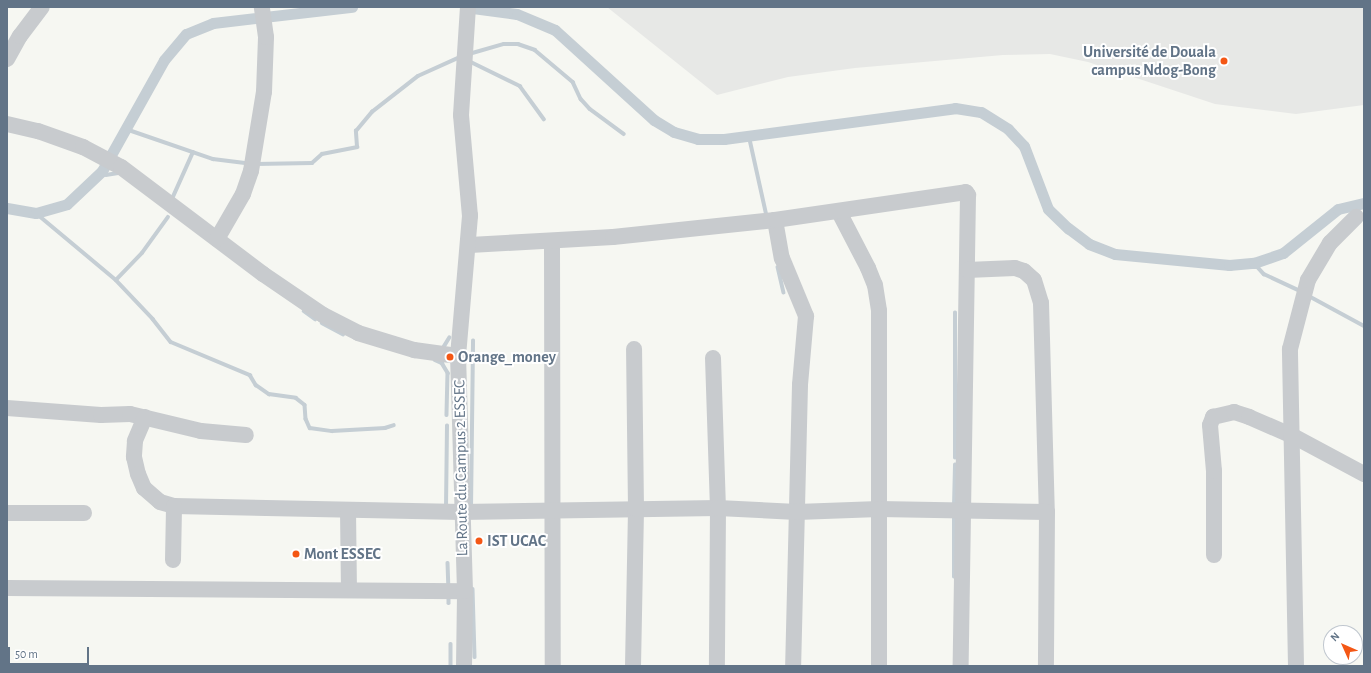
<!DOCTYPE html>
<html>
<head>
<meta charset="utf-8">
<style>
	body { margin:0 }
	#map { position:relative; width:1371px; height:673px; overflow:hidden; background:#f6f7f2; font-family:"Alegreya Sans",sans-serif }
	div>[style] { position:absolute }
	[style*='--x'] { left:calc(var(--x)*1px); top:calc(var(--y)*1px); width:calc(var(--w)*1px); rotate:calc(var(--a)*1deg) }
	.built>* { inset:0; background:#e7e8e6 }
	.stream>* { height:3.5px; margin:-1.75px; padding:0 1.75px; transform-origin:1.75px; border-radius:1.75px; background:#c5ced4 }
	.canal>* { height:11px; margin:-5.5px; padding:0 5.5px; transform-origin:5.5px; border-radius:5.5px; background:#c5ced4 }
	.minor>* { height:16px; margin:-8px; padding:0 8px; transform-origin:8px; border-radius:8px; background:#c8cbce }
	.dots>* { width:11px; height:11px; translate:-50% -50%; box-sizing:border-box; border:2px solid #fff; border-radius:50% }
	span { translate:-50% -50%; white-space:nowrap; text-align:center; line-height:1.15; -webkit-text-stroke:4px #fff; paint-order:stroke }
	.poi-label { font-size:16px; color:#627487; font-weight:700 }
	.right { translate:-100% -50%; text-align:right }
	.left { translate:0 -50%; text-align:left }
	.street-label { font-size:16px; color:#627487 }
	.frame { position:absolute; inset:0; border:8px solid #627487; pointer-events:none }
	.north { position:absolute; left:1323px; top:625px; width:40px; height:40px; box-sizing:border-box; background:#fff; border:1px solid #c0c7cf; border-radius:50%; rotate:315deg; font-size:11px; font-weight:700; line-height:16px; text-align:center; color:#627487 }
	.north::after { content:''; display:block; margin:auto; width:14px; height:18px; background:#f45715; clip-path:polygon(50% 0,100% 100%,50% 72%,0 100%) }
	.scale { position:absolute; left:8px; top:647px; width:81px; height:18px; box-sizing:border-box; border:2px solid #627487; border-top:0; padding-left:5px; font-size:12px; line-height:14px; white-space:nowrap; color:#627487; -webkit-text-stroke:3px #fff; paint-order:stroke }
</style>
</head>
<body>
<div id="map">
	<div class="built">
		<div style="clip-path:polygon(607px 7px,1364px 7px,1364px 105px,1296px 114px,1215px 104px,1088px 62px,1050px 54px,1003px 55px,855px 68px,788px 77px,717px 95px)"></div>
	</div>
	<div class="stream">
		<div style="--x:469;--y:54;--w:36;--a:-16"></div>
		<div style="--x:504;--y:44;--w:14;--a:0"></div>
		<div style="--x:518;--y:44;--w:18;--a:19"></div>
		<div style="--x:535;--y:50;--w:50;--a:40.1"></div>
		<div style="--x:573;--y:82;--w:19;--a:65"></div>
		<div style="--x:581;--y:99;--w:13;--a:48"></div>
		<div style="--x:590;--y:109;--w:42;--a:36.3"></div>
		<div style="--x:469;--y:61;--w:57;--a:26.1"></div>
		<div style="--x:520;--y:86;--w:41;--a:54"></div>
		<div style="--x:126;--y:129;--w:92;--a:19"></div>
		<div style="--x:213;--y:159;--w:34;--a:7"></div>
		<div style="--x:749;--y:135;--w:83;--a:77.5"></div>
		<div style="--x:256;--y:164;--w:56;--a:-1"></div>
		<div style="--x:312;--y:163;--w:13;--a:-42"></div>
		<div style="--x:322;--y:154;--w:36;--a:-11"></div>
		<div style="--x:357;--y:147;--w:16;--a:-94"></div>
		<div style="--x:356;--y:131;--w:25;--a:-50"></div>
		<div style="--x:372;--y:112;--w:58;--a:-38"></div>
		<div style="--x:418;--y:76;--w:46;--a:-24.3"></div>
		<div style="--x:106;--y:175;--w:12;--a:-9"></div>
		<div style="--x:172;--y:199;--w:51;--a:-65.9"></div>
		<div style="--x:36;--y:213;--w:104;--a:39.9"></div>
		<div style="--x:116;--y:280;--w:54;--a:46.5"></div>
		<div style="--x:153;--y:319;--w:29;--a:52"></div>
		<div style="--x:171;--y:342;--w:86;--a:22.7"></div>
		<div style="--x:250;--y:375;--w:12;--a:59"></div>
		<div style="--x:256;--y:385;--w:16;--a:35"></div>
		<div style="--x:269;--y:394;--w:27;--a:8"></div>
		<div style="--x:296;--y:398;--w:11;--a:38"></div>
		<div style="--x:305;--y:405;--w:14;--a:86"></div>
		<div style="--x:306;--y:419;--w:10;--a:66"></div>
		<div style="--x:310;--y:428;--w:22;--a:8"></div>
		<div style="--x:332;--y:431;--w:53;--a:-3.2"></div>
		<div style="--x:385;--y:428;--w:9;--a:-18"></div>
		<div style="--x:1254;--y:263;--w:15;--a:48"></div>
		<div style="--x:1264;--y:274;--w:40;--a:25"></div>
		<div style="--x:778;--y:267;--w:26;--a:77"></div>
		<div style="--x:116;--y:280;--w:37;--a:-46"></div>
		<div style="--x:142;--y:253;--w:44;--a:-54.2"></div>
		<div style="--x:1309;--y:296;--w:63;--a:28.6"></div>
		<div style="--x:304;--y:311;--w:14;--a:36"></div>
		<div style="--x:322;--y:323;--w:24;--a:28"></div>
		<div style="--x:443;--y:348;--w:12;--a:-59"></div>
		<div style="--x:435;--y:360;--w:8;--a:23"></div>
		<div style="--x:442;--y:363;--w:12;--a:59"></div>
		<div style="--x:448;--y:373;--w:42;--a:91.4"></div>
		<div style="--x:955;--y:458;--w:145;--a:-90"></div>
		<div style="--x:954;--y:507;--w:42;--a:-88.6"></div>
		<div style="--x:446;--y:508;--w:82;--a:-89.3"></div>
		<div style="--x:471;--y:508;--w:167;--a:-89.3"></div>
		<div style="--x:448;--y:563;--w:23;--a:88"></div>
		<div style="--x:954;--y:577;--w:62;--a:-90"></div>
		<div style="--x:473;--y:589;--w:68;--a:88.3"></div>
		<div style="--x:449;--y:595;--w:8;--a:90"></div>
		<div style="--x:451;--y:644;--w:22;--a:90"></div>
	</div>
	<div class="canal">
		<div style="--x:465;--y:7;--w:52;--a:7.7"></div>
		<div style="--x:517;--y:14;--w:41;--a:22.8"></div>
		<div style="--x:555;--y:30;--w:134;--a:42.3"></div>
		<div style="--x:654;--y:120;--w:23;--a:31"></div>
		<div style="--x:674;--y:132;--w:25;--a:16"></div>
		<div style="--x:698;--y:139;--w:26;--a:0"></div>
		<div style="--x:724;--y:139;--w:233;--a:-7.6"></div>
		<div style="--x:955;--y:108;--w:26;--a:9"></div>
		<div style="--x:981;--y:112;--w:32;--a:32"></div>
		<div style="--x:1008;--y:129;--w:23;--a:47"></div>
		<div style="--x:1024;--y:146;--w:67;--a:69.1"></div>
		<div style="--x:1048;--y:209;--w:28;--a:44"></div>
		<div style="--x:1068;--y:228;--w:26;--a:37"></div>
		<div style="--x:1089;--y:244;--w:28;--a:21"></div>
		<div style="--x:1115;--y:254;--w:115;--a:5.5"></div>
		<div style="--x:1229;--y:265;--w:25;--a:-5"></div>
		<div style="--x:1254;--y:263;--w:31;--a:-19"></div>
		<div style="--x:1283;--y:253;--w:70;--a:-38.7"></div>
		<div style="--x:1338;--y:209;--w:27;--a:-13"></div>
		<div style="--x:7;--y:208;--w:29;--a:10"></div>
		<div style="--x:36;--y:213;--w:32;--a:-16"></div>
		<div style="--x:67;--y:204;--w:48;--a:-43.3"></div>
		<div style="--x:102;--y:171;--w:127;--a:-60.8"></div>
		<div style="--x:164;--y:60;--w:34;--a:-50"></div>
		<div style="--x:186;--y:34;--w:29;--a:-22"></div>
		<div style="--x:213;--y:23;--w:140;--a:-6.6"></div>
	</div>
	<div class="minor">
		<div style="--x:7;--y:59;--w:26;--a:-61"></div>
		<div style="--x:20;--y:36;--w:36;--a:-53"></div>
		<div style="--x:7;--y:124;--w:32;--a:13"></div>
		<div style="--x:38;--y:131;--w:48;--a:19.6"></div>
		<div style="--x:83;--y:147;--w:43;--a:27.8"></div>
		<div style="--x:121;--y:167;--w:178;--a:37"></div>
		<div style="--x:263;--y:274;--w:73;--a:34.3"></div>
		<div style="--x:323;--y:315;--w:39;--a:27"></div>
		<div style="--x:358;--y:333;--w:59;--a:16.9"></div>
		<div style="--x:414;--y:350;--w:44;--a:7.8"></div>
		<div style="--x:839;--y:212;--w:63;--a:62.6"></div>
		<div style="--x:868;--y:268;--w:18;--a:68"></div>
		<div style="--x:875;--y:285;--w:26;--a:81"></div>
		<div style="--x:879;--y:311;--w:355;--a:90"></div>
		<div style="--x:775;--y:220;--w:39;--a:80"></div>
		<div style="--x:782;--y:258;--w:63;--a:67.5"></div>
		<div style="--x:806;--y:316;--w:69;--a:95"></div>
		<div style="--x:800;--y:385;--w:281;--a:91.4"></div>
		<div style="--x:217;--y:239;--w:52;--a:-60"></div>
		<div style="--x:243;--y:194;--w:24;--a:-71"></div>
		<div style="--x:251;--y:171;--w:80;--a:-80.7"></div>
		<div style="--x:264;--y:92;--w:55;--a:-87.9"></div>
		<div style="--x:266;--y:37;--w:30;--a:-98"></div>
		<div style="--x:552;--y:242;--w:424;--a:89.9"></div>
		<div style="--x:470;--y:245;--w:143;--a:-3.2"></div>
		<div style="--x:613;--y:237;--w:163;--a:-6"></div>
		<div style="--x:775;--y:220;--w:193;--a:-8.3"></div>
		<div style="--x:966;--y:192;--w:4;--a:56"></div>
		<div style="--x:968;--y:195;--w:471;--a:90.9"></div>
		<div style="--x:967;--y:270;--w:48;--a:-2.4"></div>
		<div style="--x:1015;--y:268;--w:9;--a:18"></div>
		<div style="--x:1024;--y:271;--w:13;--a:42"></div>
		<div style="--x:1034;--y:280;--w:24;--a:73"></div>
		<div style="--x:1041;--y:303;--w:209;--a:88.4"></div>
		<div style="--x:1047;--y:512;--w:154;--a:90.4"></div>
		<div style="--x:713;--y:358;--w:150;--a:88.1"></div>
		<div style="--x:718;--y:508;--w:158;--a:90.4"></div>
		<div style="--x:7;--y:408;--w:94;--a:4.3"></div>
		<div style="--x:101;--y:415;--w:29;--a:-2"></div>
		<div style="--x:130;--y:414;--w:73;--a:13.5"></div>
		<div style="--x:201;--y:431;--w:45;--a:5.1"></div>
		<div style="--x:145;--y:417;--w:26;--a:113"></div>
		<div style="--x:135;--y:441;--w:16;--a:94"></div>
		<div style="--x:134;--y:457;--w:17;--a:77"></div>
		<div style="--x:138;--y:474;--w:15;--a:67"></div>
		<div style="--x:144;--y:488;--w:21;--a:41"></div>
		<div style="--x:160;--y:502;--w:15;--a:16"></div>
		<div style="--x:174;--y:506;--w:287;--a:1.2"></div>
		<div style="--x:461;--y:512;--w:257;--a:-0.9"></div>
		<div style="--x:718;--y:508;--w:79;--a:2.9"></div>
		<div style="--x:797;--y:512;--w:82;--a:-2.1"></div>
		<div style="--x:879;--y:509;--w:168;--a:1"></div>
		<div style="--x:348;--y:510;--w:80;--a:89.3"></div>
		<div style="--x:7;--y:513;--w:77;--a:0"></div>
		<div style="--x:1214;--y:555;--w:84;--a:-90"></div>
		<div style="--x:1214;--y:471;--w:46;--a:-95"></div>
		<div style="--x:1210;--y:425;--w:9;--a:-69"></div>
		<div style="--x:1213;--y:417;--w:22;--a:-13"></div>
		<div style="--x:1234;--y:412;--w:16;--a:18"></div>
		<div style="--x:1249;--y:417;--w:48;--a:23.4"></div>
		<div style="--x:1293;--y:436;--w:81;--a:28.2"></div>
		<div style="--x:173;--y:560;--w:54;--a:-88.9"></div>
		<div style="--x:7;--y:588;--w:458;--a:0.4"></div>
		<div style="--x:464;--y:666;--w:75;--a:-89.2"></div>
		<div style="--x:465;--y:591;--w:235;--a:-91.7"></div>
		<div style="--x:458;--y:356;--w:141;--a:-85.1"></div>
		<div style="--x:470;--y:216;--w:101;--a:-95.1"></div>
		<div style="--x:461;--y:115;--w:108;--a:-86.3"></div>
		<div style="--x:633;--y:666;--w:157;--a:-88.9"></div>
		<div style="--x:636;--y:509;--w:160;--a:-90.7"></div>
		<div style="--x:1296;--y:666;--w:317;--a:-91.1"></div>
		<div style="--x:1290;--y:349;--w:71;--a:-75.4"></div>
		<div style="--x:1308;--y:280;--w:43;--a:-59.3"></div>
		<div style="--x:1330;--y:243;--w:37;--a:-45"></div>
	</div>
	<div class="dots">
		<div style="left:1224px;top:61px;background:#f45715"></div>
		<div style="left:450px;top:357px;background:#f45715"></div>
		<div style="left:479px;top:541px;background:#f45715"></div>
		<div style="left:296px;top:554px;background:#f45715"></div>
	</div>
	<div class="poi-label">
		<span class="right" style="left:1216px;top:61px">Université de Douala<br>campus Ndog-Bong</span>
		<span class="left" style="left:458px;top:357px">Orange_money</span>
		<span class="left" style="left:487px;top:541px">IST UCAC</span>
		<span class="left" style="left:304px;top:554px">Mont ESSEC</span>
	</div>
	<div class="street-label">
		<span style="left:461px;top:468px;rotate:-91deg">La Route du Campus 2 ESSEC</span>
	</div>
	<div class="frame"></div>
	<div class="north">N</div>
	<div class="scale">50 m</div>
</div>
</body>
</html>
